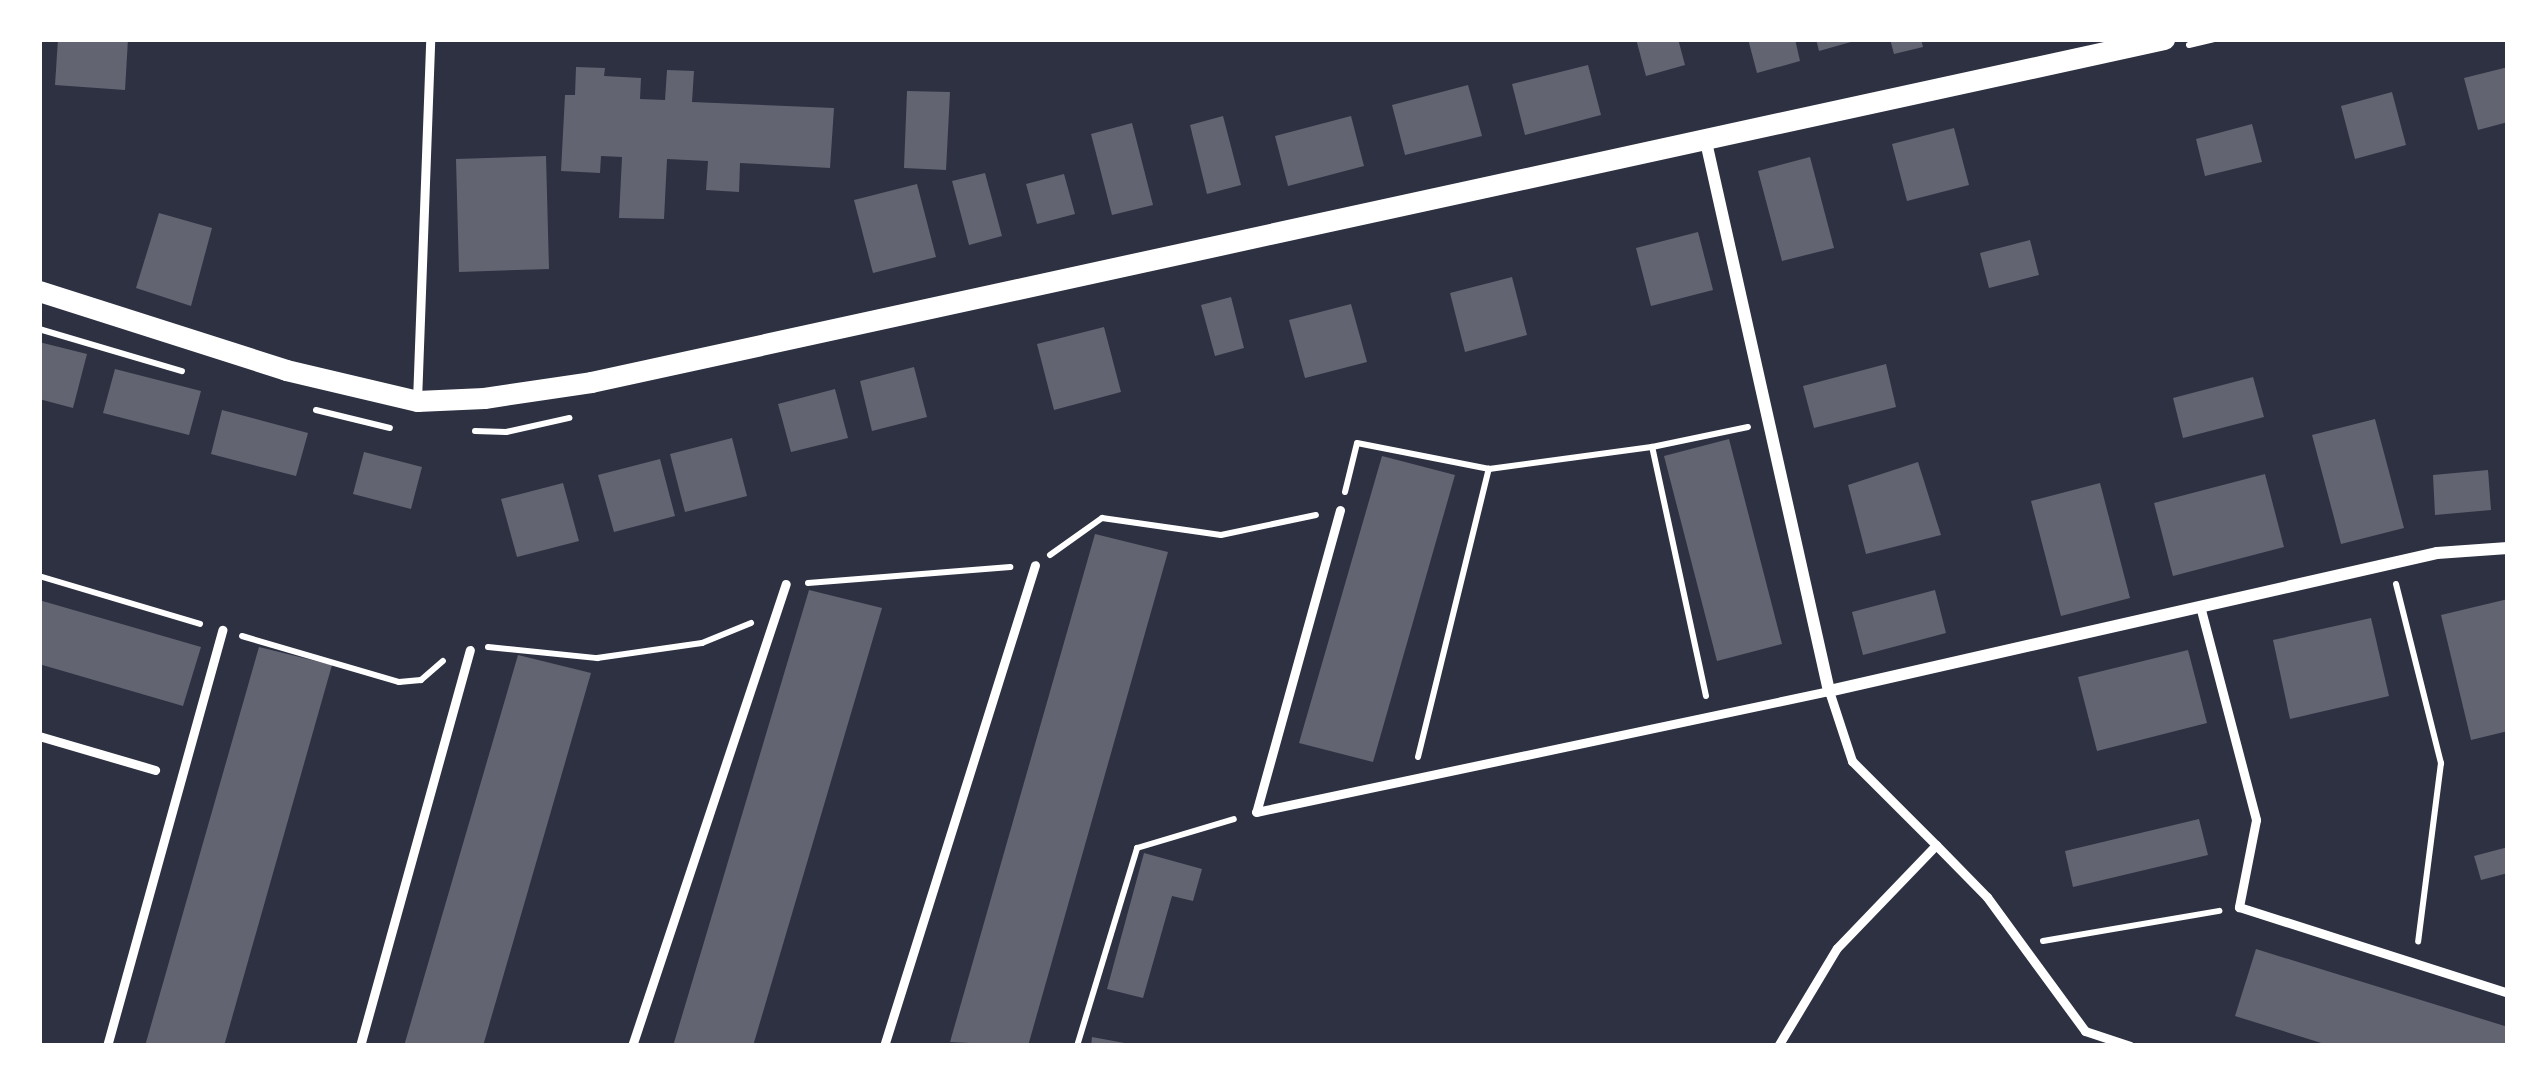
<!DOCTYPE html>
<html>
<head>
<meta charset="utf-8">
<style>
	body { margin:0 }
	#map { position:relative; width:2547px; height:1085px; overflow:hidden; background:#2d3142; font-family:"Work Sans",sans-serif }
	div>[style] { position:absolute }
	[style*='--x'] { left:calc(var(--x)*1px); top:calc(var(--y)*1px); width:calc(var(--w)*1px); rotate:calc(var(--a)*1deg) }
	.building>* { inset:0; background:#626471 }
	.path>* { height:6px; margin:-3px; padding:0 3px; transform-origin:3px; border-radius:3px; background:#fff }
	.service>* { height:9px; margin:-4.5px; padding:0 4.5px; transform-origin:4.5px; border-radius:4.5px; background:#fff }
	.minor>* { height:12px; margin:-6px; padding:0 6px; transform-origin:6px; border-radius:6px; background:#fff }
	.tertiary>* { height:21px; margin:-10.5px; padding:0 10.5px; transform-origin:10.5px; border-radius:10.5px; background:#fff }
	span { translate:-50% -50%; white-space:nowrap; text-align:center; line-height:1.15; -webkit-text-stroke:12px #fff; paint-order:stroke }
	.frame { position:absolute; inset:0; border:42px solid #fff; pointer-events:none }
</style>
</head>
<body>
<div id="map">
	<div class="building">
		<div style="clip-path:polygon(58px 39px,128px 39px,125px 90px,55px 85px)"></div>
		<div style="clip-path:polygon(1636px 39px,1678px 39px,1685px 65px,1646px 76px)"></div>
		<div style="clip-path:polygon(1748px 39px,1795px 39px,1800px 61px,1757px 73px)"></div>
		<div style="clip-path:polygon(1816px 39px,1858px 39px,1858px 40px,1819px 51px)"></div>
		<div style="clip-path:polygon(1890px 39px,1921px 39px,1923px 47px,1894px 54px)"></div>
		<div style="clip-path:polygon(1588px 65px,1601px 115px,1525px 135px,1512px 84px)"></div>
		<div style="clip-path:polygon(576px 67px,605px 68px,604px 76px,641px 78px,640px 99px,665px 100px,667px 70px,694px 71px,692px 102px,834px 108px,830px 168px,740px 163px,739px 192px,706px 190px,708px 161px,667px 159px,664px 219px,619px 218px,622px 157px,601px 156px,600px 173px,561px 171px,565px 95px,575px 95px)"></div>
		<div style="clip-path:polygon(2508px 67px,2508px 122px,2478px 130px,2464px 78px)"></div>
		<div style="clip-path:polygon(1468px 85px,1482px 136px,1405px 155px,1392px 105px)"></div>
		<div style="clip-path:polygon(907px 91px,950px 92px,946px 170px,904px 168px)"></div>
		<div style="clip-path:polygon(2392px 92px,2406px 145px,2355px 159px,2341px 106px)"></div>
		<div style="clip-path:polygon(1223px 116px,1241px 185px,1207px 194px,1190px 125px)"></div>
		<div style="clip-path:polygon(1351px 116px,1364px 166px,1288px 186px,1275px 136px)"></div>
		<div style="clip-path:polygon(1132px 123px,1153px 205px,1112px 215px,1091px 134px)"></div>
		<div style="clip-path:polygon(2252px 124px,2262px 162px,2205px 176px,2196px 139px)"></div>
		<div style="clip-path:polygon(1954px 128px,1969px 185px,1907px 201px,1892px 144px)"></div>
		<div style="clip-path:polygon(546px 156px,549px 269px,459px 272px,456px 159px)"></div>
		<div style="clip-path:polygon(1810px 157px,1834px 248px,1782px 261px,1758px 171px)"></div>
		<div style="clip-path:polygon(985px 173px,1002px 236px,969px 245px,952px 181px)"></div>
		<div style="clip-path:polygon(1064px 174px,1075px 214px,1037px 224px,1026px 184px)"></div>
		<div style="clip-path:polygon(917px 184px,936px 257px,873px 273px,854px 200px)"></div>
		<div style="clip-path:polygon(159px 213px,212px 228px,191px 306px,136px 288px)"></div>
		<div style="clip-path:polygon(1698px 232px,1713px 290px,1651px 306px,1636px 248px)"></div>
		<div style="clip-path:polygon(2030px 240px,2039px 275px,1989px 288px,1980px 253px)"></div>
		<div style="clip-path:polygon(1512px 277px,1527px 335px,1465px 352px,1450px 293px)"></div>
		<div style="clip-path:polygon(1231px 297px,1244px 348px,1215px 356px,1201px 305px)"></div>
		<div style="clip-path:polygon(1351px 304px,1367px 362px,1305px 378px,1289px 320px)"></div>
		<div style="clip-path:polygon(1104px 327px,1121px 392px,1054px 410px,1037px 344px)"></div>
		<div style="clip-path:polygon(39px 342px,87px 354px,73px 408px,39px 399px)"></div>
		<div style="clip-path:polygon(1886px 364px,1896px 407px,1814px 428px,1803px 386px)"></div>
		<div style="clip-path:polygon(914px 367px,927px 417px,872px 431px,860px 381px)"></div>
		<div style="clip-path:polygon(115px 369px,201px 391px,189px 435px,103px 413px)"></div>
		<div style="clip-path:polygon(2253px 377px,2264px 417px,2183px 438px,2173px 398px)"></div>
		<div style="clip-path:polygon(835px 389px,848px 438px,791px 452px,778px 404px)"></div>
		<div style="clip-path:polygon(222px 410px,308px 433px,296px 476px,211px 454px)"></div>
		<div style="clip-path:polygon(2375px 419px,2404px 528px,2341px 544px,2312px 435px)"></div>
		<div style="clip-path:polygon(732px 438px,747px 496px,685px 512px,670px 454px)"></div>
		<div style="clip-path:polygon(1729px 439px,1782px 644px,1717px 661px,1664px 456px)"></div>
		<div style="clip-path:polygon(364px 452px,422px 467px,411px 509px,353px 494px)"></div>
		<div style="clip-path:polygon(1382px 456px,1455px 475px,1373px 762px,1299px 743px)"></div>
		<div style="clip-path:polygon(660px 459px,675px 516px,614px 532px,598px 475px)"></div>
		<div style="clip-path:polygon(1918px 462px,1941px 535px,1866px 554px,1848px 485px)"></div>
		<div style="clip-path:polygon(2488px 470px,2491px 510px,2435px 515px,2433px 475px)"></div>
		<div style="clip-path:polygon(2265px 474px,2284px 547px,2173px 576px,2154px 503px)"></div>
		<div style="clip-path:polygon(563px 483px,579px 541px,517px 557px,501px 499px)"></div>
		<div style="clip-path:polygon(2100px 483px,2130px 598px,2061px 616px,2031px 501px)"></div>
		<div style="clip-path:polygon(1095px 534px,1168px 552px,1028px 1046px,950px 1042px)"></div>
		<div style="clip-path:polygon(809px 590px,882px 608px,753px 1046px,673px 1046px)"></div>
		<div style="clip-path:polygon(1935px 590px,1946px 633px,1863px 655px,1852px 612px)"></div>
		<div style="clip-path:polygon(2508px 599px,2508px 731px,2471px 740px,2441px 615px)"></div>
		<div style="clip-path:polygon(39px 600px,201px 647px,183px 706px,39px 664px)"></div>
		<div style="clip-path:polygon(2371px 618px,2389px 696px,2290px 719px,2273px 640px)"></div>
		<div style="clip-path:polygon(259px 647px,332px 665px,224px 1046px,145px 1046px)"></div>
		<div style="clip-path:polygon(2188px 650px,2207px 723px,2097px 751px,2078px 677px)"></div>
		<div style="clip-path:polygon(518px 655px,591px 673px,483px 1046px,404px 1046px)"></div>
		<div style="clip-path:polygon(2199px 819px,2208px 855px,2073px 887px,2065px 851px)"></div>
		<div style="clip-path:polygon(2508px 847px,2508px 873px,2481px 880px,2474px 856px)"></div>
		<div style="clip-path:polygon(1144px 853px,1202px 869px,1193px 901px,1172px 896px,1143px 998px,1107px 989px)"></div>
		<div style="clip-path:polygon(2256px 949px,2508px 1027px,2508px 1046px,2331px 1046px,2235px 1016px)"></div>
		<div style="clip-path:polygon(1092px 1037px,1130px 1044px,1129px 1046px,1091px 1046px)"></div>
	</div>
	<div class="path">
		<div style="--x:2189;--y:45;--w:27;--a:-13"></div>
		<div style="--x:39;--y:329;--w:149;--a:16.4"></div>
		<div style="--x:316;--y:410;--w:76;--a:13.7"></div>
		<div style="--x:475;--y:431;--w:31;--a:2"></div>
		<div style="--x:506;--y:432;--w:65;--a:-12.5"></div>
		<div style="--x:1345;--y:492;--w:50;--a:-76.2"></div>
		<div style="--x:1357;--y:443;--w:135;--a:11.1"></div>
		<div style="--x:1489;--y:469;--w:164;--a:-7.7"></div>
		<div style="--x:1050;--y:555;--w:64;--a:-35.4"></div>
		<div style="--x:1102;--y:518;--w:120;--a:8.1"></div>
		<div style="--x:1221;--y:535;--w:97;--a:-11.9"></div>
		<div style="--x:39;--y:576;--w:168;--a:16.6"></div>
		<div style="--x:808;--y:583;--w:203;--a:-4.5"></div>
		<div style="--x:2396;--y:584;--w:185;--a:75.9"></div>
		<div style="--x:2441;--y:763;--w:180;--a:97.3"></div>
		<div style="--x:242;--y:636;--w:164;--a:16.3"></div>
		<div style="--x:399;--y:682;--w:22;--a:-5"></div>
		<div style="--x:421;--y:680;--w:29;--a:-41"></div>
		<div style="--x:488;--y:647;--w:110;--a:5.8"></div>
		<div style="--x:597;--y:658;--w:106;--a:-8.1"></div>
		<div style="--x:702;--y:643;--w:53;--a:-22.2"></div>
		<div style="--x:1706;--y:696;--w:255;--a:-102.2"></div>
		<div style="--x:1652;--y:447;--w:98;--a:-11.8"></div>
		<div style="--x:1418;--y:757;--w:297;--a:-76.2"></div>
		<div style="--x:2043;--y:941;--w:179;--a:-9.7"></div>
		<div style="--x:1077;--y:1046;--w:207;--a:-73.1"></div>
		<div style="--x:1137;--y:848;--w:101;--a:-16.6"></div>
	</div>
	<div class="service">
		<div style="--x:417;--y:401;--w:362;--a:-87.9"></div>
		<div style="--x:1340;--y:510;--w:313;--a:105.5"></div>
		<div style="--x:1256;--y:812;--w:586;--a:-11.92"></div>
		<div style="--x:1829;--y:691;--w:74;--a:71.8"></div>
		<div style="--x:1852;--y:761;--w:119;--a:45"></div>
		<div style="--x:2200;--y:606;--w:221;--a:75.3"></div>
		<div style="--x:2256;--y:820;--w:89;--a:101.1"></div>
		<div style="--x:2239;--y:907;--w:282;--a:17.7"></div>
		<div style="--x:39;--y:736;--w:121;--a:16.3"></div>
		<div style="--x:107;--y:1046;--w:432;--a:-74.5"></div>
		<div style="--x:360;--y:1046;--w:411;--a:-74.5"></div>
		<div style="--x:632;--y:1046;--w:487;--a:-71.6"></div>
		<div style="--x:884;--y:1046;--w:504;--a:-72.57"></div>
		<div style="--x:1778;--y:1046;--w:114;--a:-59"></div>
		<div style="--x:1837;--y:948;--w:143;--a:-46.1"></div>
		<div style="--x:1936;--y:845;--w:73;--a:45.6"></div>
		<div style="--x:1987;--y:897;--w:166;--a:53.8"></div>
		<div style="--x:2085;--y:1031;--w:47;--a:18.4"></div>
	</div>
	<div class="minor">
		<div style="--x:1706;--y:142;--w:563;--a:77.37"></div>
		<div style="--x:1829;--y:691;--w:623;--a:-12.79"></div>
		<div style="--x:2437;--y:553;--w:71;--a:-4"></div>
	</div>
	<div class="tertiary">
		<div style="--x:39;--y:291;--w:259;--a:17.7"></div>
		<div style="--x:286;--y:370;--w:135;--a:13.3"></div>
		<div style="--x:417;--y:401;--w:67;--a:-2.6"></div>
		<div style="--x:484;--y:398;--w:108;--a:-8.5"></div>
		<div style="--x:591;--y:382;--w:1610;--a:-12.3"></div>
	</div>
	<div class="frame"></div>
</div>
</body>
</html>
